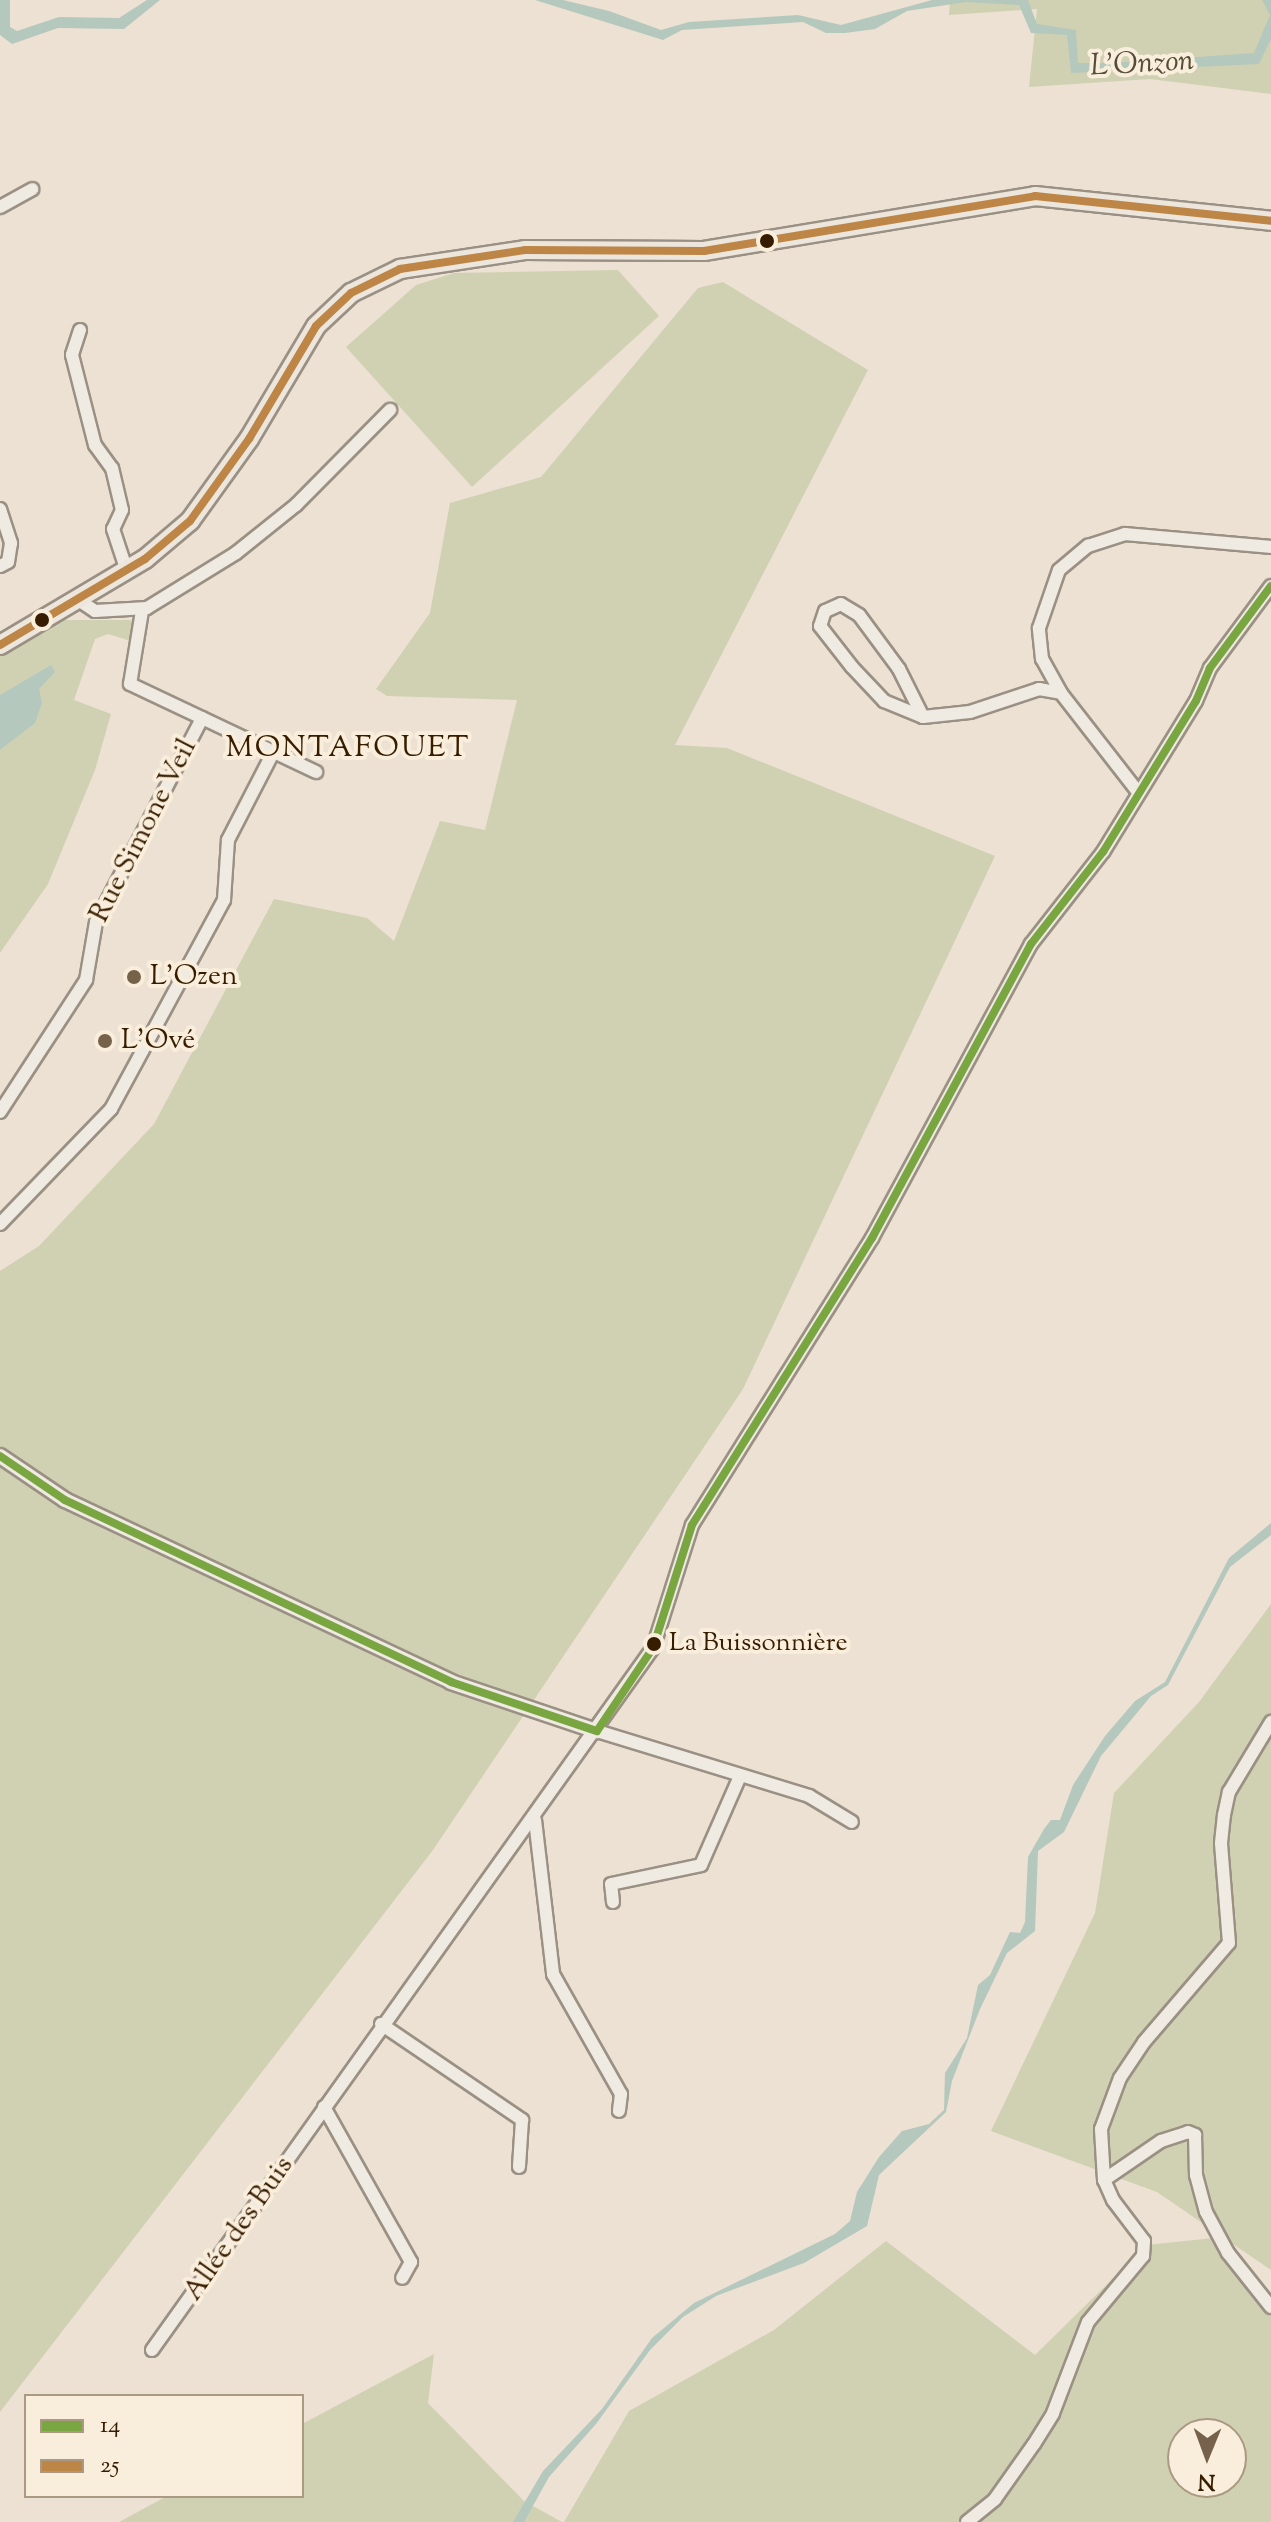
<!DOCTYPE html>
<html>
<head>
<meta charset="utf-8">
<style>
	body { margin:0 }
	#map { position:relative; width:1271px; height:2522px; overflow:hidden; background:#ece1d2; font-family:"Sorts Mill Goudy",serif }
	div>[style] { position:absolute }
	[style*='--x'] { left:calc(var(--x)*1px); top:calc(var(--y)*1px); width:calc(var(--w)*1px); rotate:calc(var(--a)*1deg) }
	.green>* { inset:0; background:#d0d1b2 }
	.water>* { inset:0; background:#b5c8bd }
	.roads { filter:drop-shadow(2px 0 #9a9083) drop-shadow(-2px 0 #9a9083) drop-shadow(0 2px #9a9083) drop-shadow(0 -2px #9a9083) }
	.minor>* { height:12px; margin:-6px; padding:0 6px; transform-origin:6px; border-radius:6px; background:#efeae2 }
	.tertiary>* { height:14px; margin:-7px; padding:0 7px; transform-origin:7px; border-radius:7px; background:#efeae2 }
	.primary>* { height:18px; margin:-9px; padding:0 9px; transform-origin:9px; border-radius:9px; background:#ece6dd }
	.bus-1>* { height:8px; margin:-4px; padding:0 4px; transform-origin:4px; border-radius:4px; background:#79a641 }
	.bus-2>* { height:8px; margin:-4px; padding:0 4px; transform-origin:4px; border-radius:4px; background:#be8646 }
	.dots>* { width:22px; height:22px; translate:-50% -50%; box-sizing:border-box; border:4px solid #f9eddb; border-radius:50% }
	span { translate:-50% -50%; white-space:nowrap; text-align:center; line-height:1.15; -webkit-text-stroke:8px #f9eddb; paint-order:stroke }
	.bus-label { font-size:26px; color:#371d00 }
	.left { translate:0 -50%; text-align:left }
	.street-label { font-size:28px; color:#371d00 }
	.poi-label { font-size:28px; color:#371d00 }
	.water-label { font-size:30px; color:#564d36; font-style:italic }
	.neighbourhood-label { font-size:30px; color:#371d00; letter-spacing:2px }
	.legend { position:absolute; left:24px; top:2394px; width:280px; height:104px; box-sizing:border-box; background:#f9eddb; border:2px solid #ab9a83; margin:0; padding:10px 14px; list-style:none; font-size:24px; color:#371d00 }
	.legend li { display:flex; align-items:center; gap:16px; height:40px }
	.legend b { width:40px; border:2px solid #ab9a83 }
	.north { position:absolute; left:1167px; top:2418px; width:80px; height:80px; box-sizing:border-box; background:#f9eddb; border:2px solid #ab9a83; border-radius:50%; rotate:181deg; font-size:22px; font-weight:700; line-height:32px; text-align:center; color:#371d00 }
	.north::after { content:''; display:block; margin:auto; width:28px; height:36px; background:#76624a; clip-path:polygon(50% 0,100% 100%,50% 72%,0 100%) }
</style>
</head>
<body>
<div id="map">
	<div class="green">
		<div style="clip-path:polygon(950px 0,1271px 0,1271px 94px,1150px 79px,1029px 87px,1037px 9px,949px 15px)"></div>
		<div style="clip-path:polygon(618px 270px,659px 316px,472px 487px,346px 347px,416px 285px,454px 273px)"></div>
		<div style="clip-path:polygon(723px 282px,868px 370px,675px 745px,727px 748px,995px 856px,743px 1389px,433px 1850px,0 2412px,0 1271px,39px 1246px,154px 1124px,274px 899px,367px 918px,394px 941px,440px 821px,485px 830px,517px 700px,387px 696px,376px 689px,430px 613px,450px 503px,541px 477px,698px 288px)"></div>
		<div style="clip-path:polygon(61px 620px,130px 620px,135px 622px,134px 642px,108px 634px,95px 639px,74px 700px,111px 714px,95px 770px,48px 884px,0 953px,0 655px)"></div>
		<div style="clip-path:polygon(1271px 1604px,1271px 2270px,1157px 2192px,991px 2131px,1095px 1913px,1114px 1793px,1199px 1702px)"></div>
		<div style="clip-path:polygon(evenodd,1213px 2238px,1271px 2302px,1271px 2522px,564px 2522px,629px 2411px,774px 2330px,886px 2241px,1035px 2355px,1147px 2245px,1213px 2238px,1183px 2434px,1231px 2434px,1231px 2482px,1183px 2482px,1183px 2434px)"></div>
		<div style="clip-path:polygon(434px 2354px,428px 2403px,524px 2501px,562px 2522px,119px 2522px,167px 2496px,302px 2496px,302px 2424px)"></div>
	</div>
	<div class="water">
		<div style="clip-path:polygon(0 0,10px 0,10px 27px,17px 31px,59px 17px,119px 18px,147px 0,160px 0,124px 29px,58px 28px,12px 44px,0 35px)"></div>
		<div style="clip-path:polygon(535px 0,563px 0,609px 11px,661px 30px,689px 22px,798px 15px,841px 25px,932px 0,1028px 0,1037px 24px,1076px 30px,1078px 63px,1111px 63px,1254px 53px,1270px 15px,1262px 0,1271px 0,1271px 39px,1259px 64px,1071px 73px,1067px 35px,1031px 33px,1019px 5px,966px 2px,907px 11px,875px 29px,845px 33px,826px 33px,803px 22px,682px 30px,663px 40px)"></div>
		<div style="clip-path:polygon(51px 665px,55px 672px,39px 689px,42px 703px,35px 723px,0 750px,0 695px)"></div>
		<div style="clip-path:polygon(1271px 1523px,1271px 1535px,1230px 1567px,1168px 1685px,1151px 1696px,1101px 1756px,1064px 1832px,1038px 1851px,1035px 1931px,1007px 1953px,980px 2009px,952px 2081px,946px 2112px,879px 2175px,867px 2226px,804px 2263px,716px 2296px,683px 2317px,650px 2350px,596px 2424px,549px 2477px,524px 2522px,513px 2522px,543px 2471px,602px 2409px,652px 2338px,694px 2303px,835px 2234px,850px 2221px,857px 2192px,879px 2157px,902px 2131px,929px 2124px,944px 2110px,945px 2073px,967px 2038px,978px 1985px,990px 1975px,1010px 1932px,1020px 1933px,1025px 1922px,1028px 1857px,1044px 1829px,1051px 1820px,1060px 1820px,1073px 1785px,1105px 1736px,1135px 1701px,1165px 1682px,1229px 1558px)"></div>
	</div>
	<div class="roads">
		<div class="minor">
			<div style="--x:0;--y:207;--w:37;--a:-29"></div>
			<div style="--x:80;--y:330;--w:26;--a:108"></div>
			<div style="--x:72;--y:355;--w:93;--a:75.7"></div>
			<div style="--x:95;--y:445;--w:29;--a:54"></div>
			<div style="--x:112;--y:468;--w:43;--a:76.6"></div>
			<div style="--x:122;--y:510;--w:21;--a:115"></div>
			<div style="--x:113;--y:529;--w:44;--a:71.6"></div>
			<div style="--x:0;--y:509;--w:36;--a:72"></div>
			<div style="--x:11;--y:543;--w:19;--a:99"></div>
			<div style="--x:8;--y:562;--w:9;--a:153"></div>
			<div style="--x:80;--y:601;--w:18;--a:34"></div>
			<div style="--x:95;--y:611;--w:52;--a:-3.3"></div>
			<div style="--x:147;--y:608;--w:105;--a:-31.7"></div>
			<div style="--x:236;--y:553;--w:77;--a:-38.7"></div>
			<div style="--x:296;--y:505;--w:134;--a:-45.3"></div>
			<div style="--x:142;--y:611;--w:74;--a:99.3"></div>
			<div style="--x:130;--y:684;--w:206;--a:25.3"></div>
			<div style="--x:923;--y:717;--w:54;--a:-116.6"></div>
			<div style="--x:899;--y:669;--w:67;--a:-126.5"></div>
			<div style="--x:859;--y:615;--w:21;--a:-149"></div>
			<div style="--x:841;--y:604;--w:17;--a:156"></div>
			<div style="--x:825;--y:611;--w:16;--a:108"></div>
			<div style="--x:820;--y:626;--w:52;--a:52"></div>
			<div style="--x:852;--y:667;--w:47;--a:46.7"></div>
			<div style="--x:884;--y:701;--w:42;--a:22.3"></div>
			<div style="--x:923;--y:717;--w:47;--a:-6.1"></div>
			<div style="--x:970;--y:712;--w:73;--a:-18.4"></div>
			<div style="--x:1039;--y:689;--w:22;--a:10"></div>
			<div style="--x:1138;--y:792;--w:125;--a:-127.9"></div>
			<div style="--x:1061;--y:693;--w:39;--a:-119"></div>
			<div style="--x:1042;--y:659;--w:31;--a:-96"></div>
			<div style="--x:1039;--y:628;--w:61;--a:-71"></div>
			<div style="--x:1059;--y:570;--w:38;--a:-40"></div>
			<div style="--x:1088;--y:546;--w:39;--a:-18"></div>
			<div style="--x:1125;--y:534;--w:147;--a:5.1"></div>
			<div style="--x:0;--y:1112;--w:158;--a:-56.9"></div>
			<div style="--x:86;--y:980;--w:59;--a:-80.2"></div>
			<div style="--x:96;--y:922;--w:230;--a:-62.5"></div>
			<div style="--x:0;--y:1224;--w:160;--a:-46"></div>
			<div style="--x:111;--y:1109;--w:238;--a:-61.6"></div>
			<div style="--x:224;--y:900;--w:60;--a:-86.2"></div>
			<div style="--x:228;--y:840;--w:98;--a:-62.7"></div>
			<div style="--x:597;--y:1731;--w:222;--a:17"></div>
			<div style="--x:809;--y:1796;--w:50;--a:31.2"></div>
			<div style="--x:535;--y:1820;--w:155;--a:83.3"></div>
			<div style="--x:553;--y:1974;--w:138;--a:60.5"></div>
			<div style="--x:621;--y:2094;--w:17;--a:97"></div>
			<div style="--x:613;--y:1902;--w:18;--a:-96"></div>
			<div style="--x:611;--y:1884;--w:92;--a:-11.9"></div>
			<div style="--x:701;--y:1865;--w:97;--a:-66.3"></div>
			<div style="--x:381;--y:2024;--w:171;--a:34.2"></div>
			<div style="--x:522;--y:2120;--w:47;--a:93.7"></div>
			<div style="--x:324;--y:2107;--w:178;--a:60.7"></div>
			<div style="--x:411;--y:2262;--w:18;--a:119"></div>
			<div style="--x:1104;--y:2180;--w:69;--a:-34.4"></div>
			<div style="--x:1161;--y:2141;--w:28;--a:-18"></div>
			<div style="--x:1188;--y:2132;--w:8;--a:23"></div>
			<div style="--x:1195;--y:2135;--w:40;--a:88.6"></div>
			<div style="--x:1196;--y:2175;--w:38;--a:75"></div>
			<div style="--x:1206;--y:2212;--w:47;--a:61.8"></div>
			<div style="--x:1228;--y:2253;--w:69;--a:51.5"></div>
			<div style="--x:152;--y:2350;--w:862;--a:-54.49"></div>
			<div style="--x:653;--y:1648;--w:129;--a:-72.4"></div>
			<div style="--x:692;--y:1525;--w:339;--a:-57.9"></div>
			<div style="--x:872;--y:1238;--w:334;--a:-61.6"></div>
			<div style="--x:1031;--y:944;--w:117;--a:-52"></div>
			<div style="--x:1103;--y:852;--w:177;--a:-58.4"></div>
			<div style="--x:1196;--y:701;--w:36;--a:-67"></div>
			<div style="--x:1210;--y:668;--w:102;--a:-53.4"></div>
			<div style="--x:967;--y:2522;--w:36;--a:-39"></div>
			<div style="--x:995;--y:2499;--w:67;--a:-54.7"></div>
			<div style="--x:1034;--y:2444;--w:36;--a:-58"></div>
			<div style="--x:1053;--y:2413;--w:97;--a:-69"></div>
			<div style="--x:1088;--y:2322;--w:86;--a:-50.2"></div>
			<div style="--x:1143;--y:2256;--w:15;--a:-86"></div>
			<div style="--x:1144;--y:2241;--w:51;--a:-127.1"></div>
			<div style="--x:1113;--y:2200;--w:22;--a:-114"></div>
			<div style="--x:1104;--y:2180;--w:51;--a:-93.4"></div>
			<div style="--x:1101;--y:2129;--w:54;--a:-69.6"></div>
			<div style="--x:1120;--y:2078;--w:43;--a:-56.3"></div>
			<div style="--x:1144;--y:2042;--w:130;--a:-49.4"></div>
			<div style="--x:1229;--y:1943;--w:100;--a:-94.6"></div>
			<div style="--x:1221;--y:1843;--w:28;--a:-84"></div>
			<div style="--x:1224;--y:1815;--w:24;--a:-78"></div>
			<div style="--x:1229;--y:1792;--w:82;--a:-59"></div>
		</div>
		<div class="tertiary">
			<div style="--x:0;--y:1456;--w:78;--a:34.1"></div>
			<div style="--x:65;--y:1500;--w:427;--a:25.2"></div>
			<div style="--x:451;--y:1682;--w:154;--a:18.6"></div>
		</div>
		<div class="primary">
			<div style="--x:0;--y:645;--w:169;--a:-30.7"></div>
			<div style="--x:145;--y:559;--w:59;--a:-40.2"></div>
			<div style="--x:190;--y:521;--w:101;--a:-54.3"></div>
			<div style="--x:249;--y:439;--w:131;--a:-59.3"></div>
			<div style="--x:316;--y:326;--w:48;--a:-43.3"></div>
			<div style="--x:351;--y:293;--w:55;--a:-26.1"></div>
			<div style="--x:400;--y:269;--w:126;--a:-8.6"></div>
			<div style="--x:525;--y:250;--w:179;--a:0.3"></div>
			<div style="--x:704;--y:251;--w:336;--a:-9.4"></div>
			<div style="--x:1035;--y:196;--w:237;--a:6"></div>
		</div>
	</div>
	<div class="bus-1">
		<div style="--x:0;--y:1456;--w:78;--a:34.1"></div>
		<div style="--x:65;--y:1500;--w:427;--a:25.2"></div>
		<div style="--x:451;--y:1682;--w:154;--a:18.6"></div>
		<div style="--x:597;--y:1731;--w:100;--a:-56"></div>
		<div style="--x:653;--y:1648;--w:129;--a:-72.4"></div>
		<div style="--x:692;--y:1525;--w:339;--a:-57.9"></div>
		<div style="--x:872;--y:1238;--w:334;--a:-61.6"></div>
		<div style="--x:1031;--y:944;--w:117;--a:-52"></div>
		<div style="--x:1103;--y:852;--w:177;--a:-58.4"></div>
		<div style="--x:1196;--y:701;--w:36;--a:-67"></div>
		<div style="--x:1210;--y:668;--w:102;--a:-53.4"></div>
	</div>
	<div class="bus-2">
		<div style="--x:0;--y:645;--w:169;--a:-30.7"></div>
		<div style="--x:145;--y:559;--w:59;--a:-40.2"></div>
		<div style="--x:190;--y:521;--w:101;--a:-54.3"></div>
		<div style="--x:249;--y:439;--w:131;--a:-59.3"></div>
		<div style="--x:316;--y:326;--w:48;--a:-43.3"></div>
		<div style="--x:351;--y:293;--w:55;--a:-26.1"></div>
		<div style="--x:400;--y:269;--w:126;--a:-8.6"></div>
		<div style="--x:525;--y:250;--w:179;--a:0.3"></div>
		<div style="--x:704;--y:251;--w:336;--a:-9.4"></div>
		<div style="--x:1035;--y:196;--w:237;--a:6"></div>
	</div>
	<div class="dots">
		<div style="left:767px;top:241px;background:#371d00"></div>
		<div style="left:42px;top:620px;background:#371d00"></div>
		<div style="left:134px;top:977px;background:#76624a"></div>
		<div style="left:105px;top:1041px;background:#76624a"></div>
		<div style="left:654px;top:1644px;background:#371d00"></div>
	</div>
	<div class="bus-label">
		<span class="left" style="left:669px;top:1644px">La Buissonnière</span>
	</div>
	<div class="street-label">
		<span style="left:144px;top:831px;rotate:-63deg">Rue Simone Veil</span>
		<span style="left:239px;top:2229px;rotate:-55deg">Allée des Buis</span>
	</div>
	<div class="poi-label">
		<span class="left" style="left:150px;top:977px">L'Ozen</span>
		<span class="left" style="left:121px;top:1041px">L'Ové</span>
	</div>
	<div class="water-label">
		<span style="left:1142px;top:65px;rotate:-3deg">L'Onzon</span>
	</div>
	<div class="neighbourhood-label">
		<span style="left:348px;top:749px">MONTAFOUET</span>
	</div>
	<ul class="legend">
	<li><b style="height:10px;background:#79a641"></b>14</li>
	<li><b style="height:10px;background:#be8646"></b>25</li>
	</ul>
	<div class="north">N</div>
</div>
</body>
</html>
